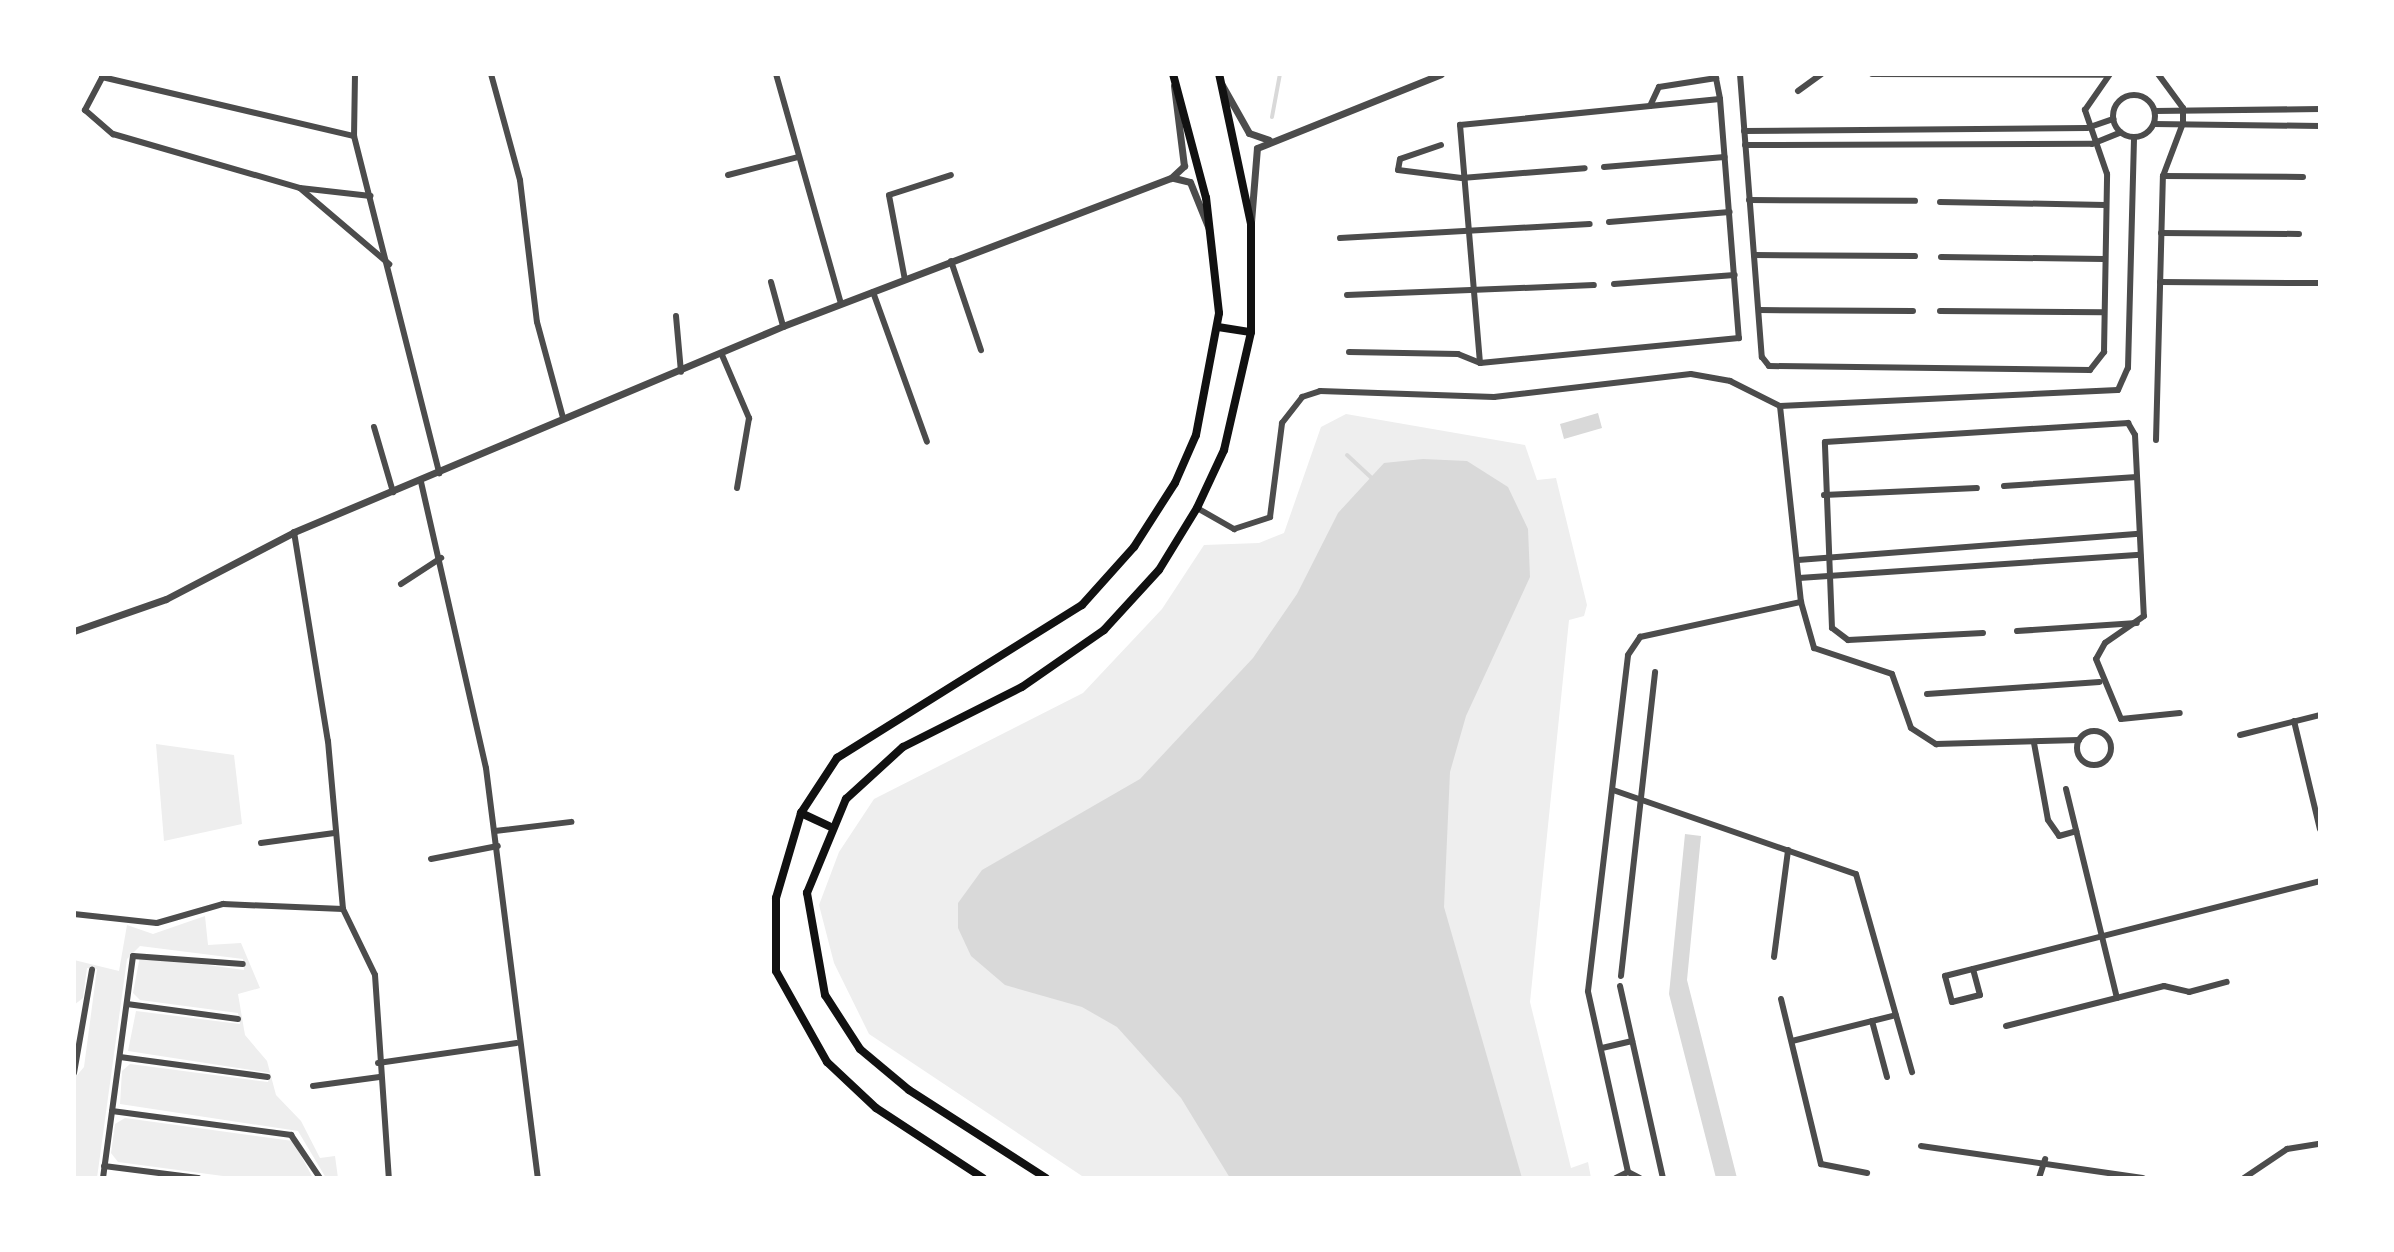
<!DOCTYPE html>
<html>
<head>
<meta charset="utf-8">
<style>
	body { margin:0 }
	#map { position:relative; width:2394px; height:1252px; overflow:hidden; background:#fff; font-family:Signika,sans-serif }
	div>[style] { position:absolute }
	[style*='--x'] { left:calc(var(--x)*1px); top:calc(var(--y)*1px); width:calc(var(--w)*1px); rotate:calc(var(--a)*1deg) }
	.green>* { inset:0; background:#eee }
	.water>* { inset:0; background:#d9d9d9 }
	.stream>* { height:4px; margin:-2px; padding:0 2px; transform-origin:2px; border-radius:2px; background:#d9d9d9 }
	.minor>* { height:6px; margin:-3px; padding:0 3px; transform-origin:3px; border-radius:3px; background:#4c4c4c }
	.minor>.ring { margin:-3px; padding:0; box-sizing:content-box; background:none; border:6px solid #4c4c4c; border-radius:50% }
	.tertiary>* { height:7px; margin:-3.5px; padding:0 3.5px; transform-origin:3.5px; border-radius:3.5px; background:#4c4c4c }
	.secondary>* { height:8px; margin:-4px; padding:0 4px; transform-origin:4px; border-radius:4px; background:#111 }
	span { translate:-50% -50%; white-space:nowrap; text-align:center; line-height:1.15; -webkit-text-stroke:8px #fff; paint-order:stroke }
	.frame { position:absolute; inset:0; border:76px solid #fff; pointer-events:none }
</style>
</head>
<body>
<div id="map">
	<div class="green">
		<div style="clip-path:polygon(1346px 414px,1525px 445px,1537px 480px,1556px 478px,1587px 605px,1584px 616px,1569px 620px,1530px 1002px,1571px 1168px,1588px 1162px,1591px 1178px,1085px 1178px,869px 1034px,834px 963px,819px 905px,839px 852px,874px 799px,1083px 693px,1162px 609px,1204px 545px,1259px 543px,1284px 533px,1321px 427px)"></div>
		<div style="clip-path:polygon(156px 744px,234px 755px,242px 824px,164px 841px)"></div>
		<div style="clip-path:polygon(205px 916px,208px 945px,241px 943px,260px 988px,238px 994px,245px 1035px,267px 1061px,276px 1095px,301px 1121px,320px 1158px,335px 1156px,338px 1178px,326px 1178px,298px 1131px,120px 1104px,122px 1071px,130px 1064px,268px 1082px,270px 1073px,128px 1051px,136px 1011px,240px 1024px,238px 1013px,140px 1000px,133px 993px,140px 956px,244px 970px,243px 959px,140px 946px,127px 959px,97px 1178px,74px 1178px,74px 1079px,84px 1067px,97px 969px,87px 968px,83px 998px,74px 1005px,74px 960px,119px 971px,127px 925px,153px 934px)"></div>
		<div style="clip-path:polygon(125px 1118px,293px 1141px,313px 1178px,238px 1178px,118px 1162px,111px 1153px,115px 1124px)"></div>
	</div>
	<div class="water">
		<div style="clip-path:polygon(1598px 413px,1602px 428px,1564px 439px,1560px 424px)"></div>
		<div style="clip-path:polygon(1423px 459px,1467px 461px,1508px 487px,1528px 529px,1530px 577px,1466px 716px,1450px 772px,1444px 907px,1522px 1178px,1230px 1178px,1181px 1098px,1117px 1027px,1082px 1007px,1005px 985px,971px 956px,958px 928px,958px 903px,982px 870px,1140px 779px,1253px 658px,1297px 594px,1338px 513px,1384px 463px)"></div>
		<div style="clip-path:polygon(1685px 834px,1701px 836px,1687px 980px,1737px 1178px,1716px 1178px,1669px 994px)"></div>
	</div>
	<div class="stream">
		<div style="--x:1272;--y:117;--w:44;--a:-79.5"></div>
		<div style="--x:1347;--y:455;--w:33;--a:43"></div>
	</div>
	<div class="minor">
		<div style="--x:104;--y:74;--w:41;--a:117.8"></div>
		<div style="--x:85;--y:110;--w:37;--a:41"></div>
		<div style="--x:113;--y:134;--w:195;--a:16.1"></div>
		<div style="--x:300;--y:188;--w:71;--a:6.4"></div>
		<div style="--x:355;--y:74;--w:62;--a:90.9"></div>
		<div style="--x:354;--y:136;--w:348;--a:75.8"></div>
		<div style="--x:491;--y:74;--w:110;--a:74.7"></div>
		<div style="--x:520;--y:180;--w:143;--a:83.2"></div>
		<div style="--x:537;--y:322;--w:99;--a:74.8"></div>
		<div style="--x:776;--y:74;--w:238;--a:74.2"></div>
		<div style="--x:1740;--y:74;--w:284;--a:85.6"></div>
		<div style="--x:1762;--y:357;--w:11;--a:52"></div>
		<div style="--x:1769;--y:366;--w:321;--a:0.7"></div>
		<div style="--x:2090;--y:370;--w:23;--a:-52"></div>
		<div style="--x:2104;--y:352;--w:178;--a:-89"></div>
		<div style="--x:2107;--y:174;--w:68;--a:-109"></div>
		<div style="--x:2085;--y:110;--w:44;--a:-55.2"></div>
		<div style="--x:1872;--y:74;--w:236;--a:0.2"></div>
		<div style="--x:102;--y:77;--w:259;--a:13.2"></div>
		<div style="--x:1798;--y:91;--w:29;--a:-36"></div>
		<div class="ring" style="left:2113px;top:95px;width:36px;height:36px"></div>
		<div style="--x:1720;--y:99;--w:240;--a:85.5"></div>
		<div style="--x:1739;--y:338;--w:260;--a:174.5"></div>
		<div style="--x:1480;--y:363;--w:239;--a:-94.8"></div>
		<div style="--x:1460;--y:125;--w:261;--a:-5.7"></div>
		<div style="--x:1650;--y:106;--w:21;--a:-65"></div>
		<div style="--x:1659;--y:87;--w:58;--a:-9"></div>
		<div style="--x:1716;--y:78;--w:21;--a:79"></div>
		<div style="--x:2155;--y:111;--w:165;--a:-0.7"></div>
		<div style="--x:2154;--y:124;--w:166;--a:0.7"></div>
		<div style="--x:1744;--y:131;--w:343;--a:-0.5"></div>
		<div style="--x:2087;--y:128;--w:28;--a:-19"></div>
		<div style="--x:1441;--y:145;--w:43;--a:161.1"></div>
		<div style="--x:1400;--y:159;--w:11;--a:100"></div>
		<div style="--x:1398;--y:170;--w:64;--a:7.1"></div>
		<div style="--x:1462;--y:178;--w:123;--a:-4.6"></div>
		<div style="--x:1745;--y:145;--w:347;--a:-0.2"></div>
		<div style="--x:2092;--y:144;--w:31;--a:-22"></div>
		<div style="--x:1604;--y:167;--w:121;--a:-4.7"></div>
		<div style="--x:728;--y:175;--w:72;--a:-14.4"></div>
		<div style="--x:2163;--y:176;--w:140;--a:0.4"></div>
		<div style="--x:301;--y:189;--w:116;--a:40.4"></div>
		<div style="--x:1749;--y:200;--w:166;--a:0.3"></div>
		<div style="--x:1940;--y:202;--w:165;--a:1"></div>
		<div style="--x:1609;--y:222;--w:121;--a:-4.7"></div>
		<div style="--x:2161;--y:233;--w:138;--a:0.4"></div>
		<div style="--x:1340;--y:238;--w:250;--a:-3.2"></div>
		<div style="--x:1754;--y:255;--w:161;--a:0.4"></div>
		<div style="--x:1941;--y:257;--w:163;--a:0.7"></div>
		<div style="--x:951;--y:261;--w:94;--a:71.4"></div>
		<div style="--x:905;--y:280;--w:86;--a:-100.7"></div>
		<div style="--x:889;--y:195;--w:65;--a:-17.9"></div>
		<div style="--x:771;--y:282;--w:46;--a:74.7"></div>
		<div style="--x:2160;--y:282;--w:160;--a:0.4"></div>
		<div style="--x:1614;--y:284;--w:121;--a:-4.3"></div>
		<div style="--x:873;--y:292;--w:159;--a:70.2"></div>
		<div style="--x:1347;--y:295;--w:247;--a:-2.3"></div>
		<div style="--x:1759;--y:310;--w:154;--a:0.4"></div>
		<div style="--x:1940;--y:311;--w:163;--a:0.4"></div>
		<div style="--x:676;--y:316;--w:56;--a:84.9"></div>
		<div style="--x:1349;--y:352;--w:109;--a:1.1"></div>
		<div style="--x:1458;--y:354;--w:24;--a:22"></div>
		<div style="--x:722;--y:355;--w:69;--a:66.8"></div>
		<div style="--x:749;--y:418;--w:71;--a:99.7"></div>
		<div style="--x:1780;--y:406;--w:338;--a:-2.7"></div>
		<div style="--x:2118;--y:390;--w:24;--a:-66"></div>
		<div style="--x:2128;--y:368;--w:231;--a:-88.5"></div>
		<div style="--x:374;--y:427;--w:68;--a:73.7"></div>
		<div style="--x:2156;--y:440;--w:264;--a:-88.5"></div>
		<div style="--x:2163;--y:176;--w:57;--a:-69.3"></div>
		<div style="--x:2183;--y:123;--w:15;--a:-90"></div>
		<div style="--x:2183;--y:108;--w:42;--a:-126.3"></div>
		<div style="--x:421;--y:482;--w:293;--a:77.2"></div>
		<div style="--x:486;--y:768;--w:413;--a:82.8"></div>
		<div style="--x:2004;--y:486;--w:133;--a:-3.9"></div>
		<div style="--x:1824;--y:495;--w:153;--a:-2.6"></div>
		<div style="--x:1197;--y:508;--w:43;--a:29.6"></div>
		<div style="--x:1234;--y:529;--w:38;--a:-18"></div>
		<div style="--x:1270;--y:517;--w:95;--a:-82.7"></div>
		<div style="--x:1282;--y:423;--w:33;--a:-52"></div>
		<div style="--x:1302;--y:397;--w:19;--a:-18"></div>
		<div style="--x:1320;--y:391;--w:174;--a:2"></div>
		<div style="--x:1494;--y:397;--w:198;--a:-6.7"></div>
		<div style="--x:1691;--y:374;--w:40;--a:10"></div>
		<div style="--x:1730;--y:381;--w:56;--a:26.6"></div>
		<div style="--x:1780;--y:406;--w:197;--a:83.9"></div>
		<div style="--x:1801;--y:602;--w:48;--a:74.2"></div>
		<div style="--x:1814;--y:648;--w:82;--a:18.4"></div>
		<div style="--x:1892;--y:674;--w:57;--a:70.6"></div>
		<div style="--x:1911;--y:728;--w:30;--a:33"></div>
		<div style="--x:1936;--y:744;--w:143;--a:-1.6"></div>
		<div style="--x:294;--y:532;--w:212;--a:80.8"></div>
		<div style="--x:328;--y:741;--w:169;--a:84.9"></div>
		<div style="--x:343;--y:909;--w:73;--a:64.1"></div>
		<div style="--x:375;--y:975;--w:203;--a:86.1"></div>
		<div style="--x:1798;--y:560;--w:342;--a:-4.4"></div>
		<div style="--x:1799;--y:578;--w:342;--a:-3.9"></div>
		<div style="--x:401;--y:584;--w:48;--a:-33"></div>
		<div style="--x:2017;--y:631;--w:120;--a:-3.8"></div>
		<div style="--x:1983;--y:633;--w:135;--a:177"></div>
		<div style="--x:1848;--y:640;--w:20;--a:-143"></div>
		<div style="--x:1832;--y:628;--w:186;--a:-92.2"></div>
		<div style="--x:1825;--y:442;--w:304;--a:-3.6"></div>
		<div style="--x:2128;--y:423;--w:14;--a:60"></div>
		<div style="--x:2135;--y:435;--w:181;--a:87.2"></div>
		<div style="--x:2144;--y:616;--w:47;--a:145.3"></div>
		<div style="--x:2105;--y:643;--w:18;--a:119"></div>
		<div style="--x:2096;--y:659;--w:65;--a:67.4"></div>
		<div style="--x:2121;--y:719;--w:59;--a:-5.8"></div>
		<div style="--x:1927;--y:694;--w:173;--a:-4"></div>
		<div style="--x:2294;--y:721;--w:111;--a:76.5"></div>
		<div class="ring" style="left:2077px;top:731px;width:28px;height:28px"></div>
		<div style="--x:2240;--y:735;--w:82;--a:-14"></div>
		<div style="--x:2034;--y:743;--w:78;--a:79.7"></div>
		<div style="--x:2048;--y:820;--w:19;--a:55"></div>
		<div style="--x:2059;--y:836;--w:18;--a:-16"></div>
		<div style="--x:2066;--y:789;--w:215;--a:76.3"></div>
		<div style="--x:1613;--y:790;--w:257;--a:19.1"></div>
		<div style="--x:1856;--y:874;--w:206;--a:74.2"></div>
		<div style="--x:495;--y:831;--w:77;--a:-6.8"></div>
		<div style="--x:261;--y:843;--w:74;--a:-7.8"></div>
		<div style="--x:431;--y:859;--w:68;--a:-11"></div>
		<div style="--x:74;--y:914;--w:83;--a:6.2"></div>
		<div style="--x:157;--y:923;--w:69;--a:-16.1"></div>
		<div style="--x:223;--y:904;--w:120;--a:2.4"></div>
		<div style="--x:1774;--y:957;--w:108;--a:-82.5"></div>
		<div style="--x:1973;--y:969;--w:27;--a:75"></div>
		<div style="--x:1980;--y:995;--w:29;--a:166"></div>
		<div style="--x:1952;--y:1002;--w:27;--a:-105"></div>
		<div style="--x:1945;--y:976;--w:387;--a:-14.2"></div>
		<div style="--x:1621;--y:976;--w:306;--a:-83.6"></div>
		<div style="--x:1620;--y:986;--w:197;--a:77.4"></div>
		<div style="--x:1781;--y:999;--w:170;--a:76.4"></div>
		<div style="--x:1821;--y:1164;--w:47;--a:11.1"></div>
		<div style="--x:127;--y:1004;--w:112;--a:7.7"></div>
		<div style="--x:1872;--y:1021;--w:58;--a:75"></div>
		<div style="--x:2006;--y:1026;--w:163;--a:-14.2"></div>
		<div style="--x:2164;--y:986;--w:26;--a:13"></div>
		<div style="--x:2189;--y:992;--w:39;--a:-15"></div>
		<div style="--x:1792;--y:1041;--w:107;--a:-14"></div>
		<div style="--x:1602;--y:1048;--w:31;--a:-13"></div>
		<div style="--x:120;--y:1057;--w:149;--a:7.7"></div>
		<div style="--x:378;--y:1063;--w:140;--a:-8.2"></div>
		<div style="--x:74;--y:1073;--w:105;--a:-80.1"></div>
		<div style="--x:313;--y:1086;--w:67;--a:-7.8"></div>
		<div style="--x:112;--y:1111;--w:181;--a:7.6"></div>
		<div style="--x:291;--y:1135;--w:52;--a:56"></div>
		<div style="--x:1921;--y:1146;--w:224;--a:8.2"></div>
		<div style="--x:104;--y:1166;--w:95;--a:7.3"></div>
		<div style="--x:1628;--y:1172;--w:185;--a:-102.5"></div>
		<div style="--x:1588;--y:991;--w:338;--a:-83.2"></div>
		<div style="--x:1628;--y:655;--w:22;--a:-56"></div>
		<div style="--x:1640;--y:637;--w:165;--a:-12.3"></div>
		<div style="--x:103;--y:1178;--w:224;--a:-82.3"></div>
		<div style="--x:133;--y:956;--w:110;--a:4.2"></div>
		<div style="--x:1616;--y:1178;--w:13;--a:-27"></div>
		<div style="--x:1628;--y:1172;--w:13;--a:27"></div>
		<div style="--x:2039;--y:1178;--w:20;--a:-72"></div>
		<div style="--x:2244;--y:1178;--w:52;--a:-34"></div>
		<div style="--x:2287;--y:1149;--w:33;--a:-9"></div>
	</div>
	<div class="tertiary">
		<div style="--x:1222;--y:85;--w:55;--a:60.6"></div>
		<div style="--x:1249;--y:133;--w:21;--a:19"></div>
		<div style="--x:1174;--y:178;--w:16;--a:14"></div>
		<div style="--x:1190;--y:182;--w:51;--a:68"></div>
		<div style="--x:1251;--y:222;--w:74;--a:-85.4"></div>
		<div style="--x:1257;--y:148;--w:198;--a:-21.9"></div>
		<div style="--x:74;--y:631;--w:97;--a:-19.2"></div>
		<div style="--x:166;--y:599;--w:144;--a:-27.6"></div>
		<div style="--x:294;--y:532;--w:531;--a:-22.84"></div>
		<div style="--x:783;--y:326;--w:415;--a:-20.9"></div>
		<div style="--x:1171;--y:178;--w:18;--a:-43"></div>
		<div style="--x:1184;--y:166;--w:81;--a:-97.1"></div>
	</div>
	<div class="secondary">
		<div style="--x:1218;--y:327;--w:33;--a:9"></div>
		<div style="--x:801;--y:813;--w:31;--a:25"></div>
		<div style="--x:983;--y:1178;--w:128;--a:-146.8"></div>
		<div style="--x:876;--y:1108;--w:67;--a:-136.8"></div>
		<div style="--x:827;--y:1062;--w:104;--a:-119.3"></div>
		<div style="--x:776;--y:971;--w:73;--a:-90"></div>
		<div style="--x:776;--y:898;--w:89;--a:-73.6"></div>
		<div style="--x:801;--y:813;--w:66;--a:-56.8"></div>
		<div style="--x:837;--y:758;--w:289;--a:-32"></div>
		<div style="--x:1082;--y:605;--w:78;--a:-48.1"></div>
		<div style="--x:1134;--y:547;--w:76;--a:-57.4"></div>
		<div style="--x:1175;--y:483;--w:52;--a:-66.4"></div>
		<div style="--x:1196;--y:435;--w:124;--a:-79.3"></div>
		<div style="--x:1219;--y:313;--w:116;--a:-96.4"></div>
		<div style="--x:1206;--y:198;--w:128;--a:-104.9"></div>
		<div style="--x:1046;--y:1178;--w:163;--a:-147.3"></div>
		<div style="--x:909;--y:1090;--w:64;--a:-140.1"></div>
		<div style="--x:860;--y:1049;--w:64;--a:-122.9"></div>
		<div style="--x:825;--y:995;--w:104;--a:-100"></div>
		<div style="--x:807;--y:893;--w:102;--a:-67.5"></div>
		<div style="--x:846;--y:799;--w:77;--a:-42.4"></div>
		<div style="--x:903;--y:747;--w:133;--a:-26.8"></div>
		<div style="--x:1022;--y:687;--w:100;--a:-34.8"></div>
		<div style="--x:1104;--y:630;--w:81;--a:-47.5"></div>
		<div style="--x:1159;--y:570;--w:73;--a:-58.5"></div>
		<div style="--x:1197;--y:508;--w:64;--a:-65"></div>
		<div style="--x:1224;--y:450;--w:121;--a:-77.1"></div>
		<div style="--x:1251;--y:332;--w:108;--a:-90"></div>
		<div style="--x:1251;--y:224;--w:153;--a:-102"></div>
	</div>
	<div class="frame"></div>
</div>
</body>
</html>
